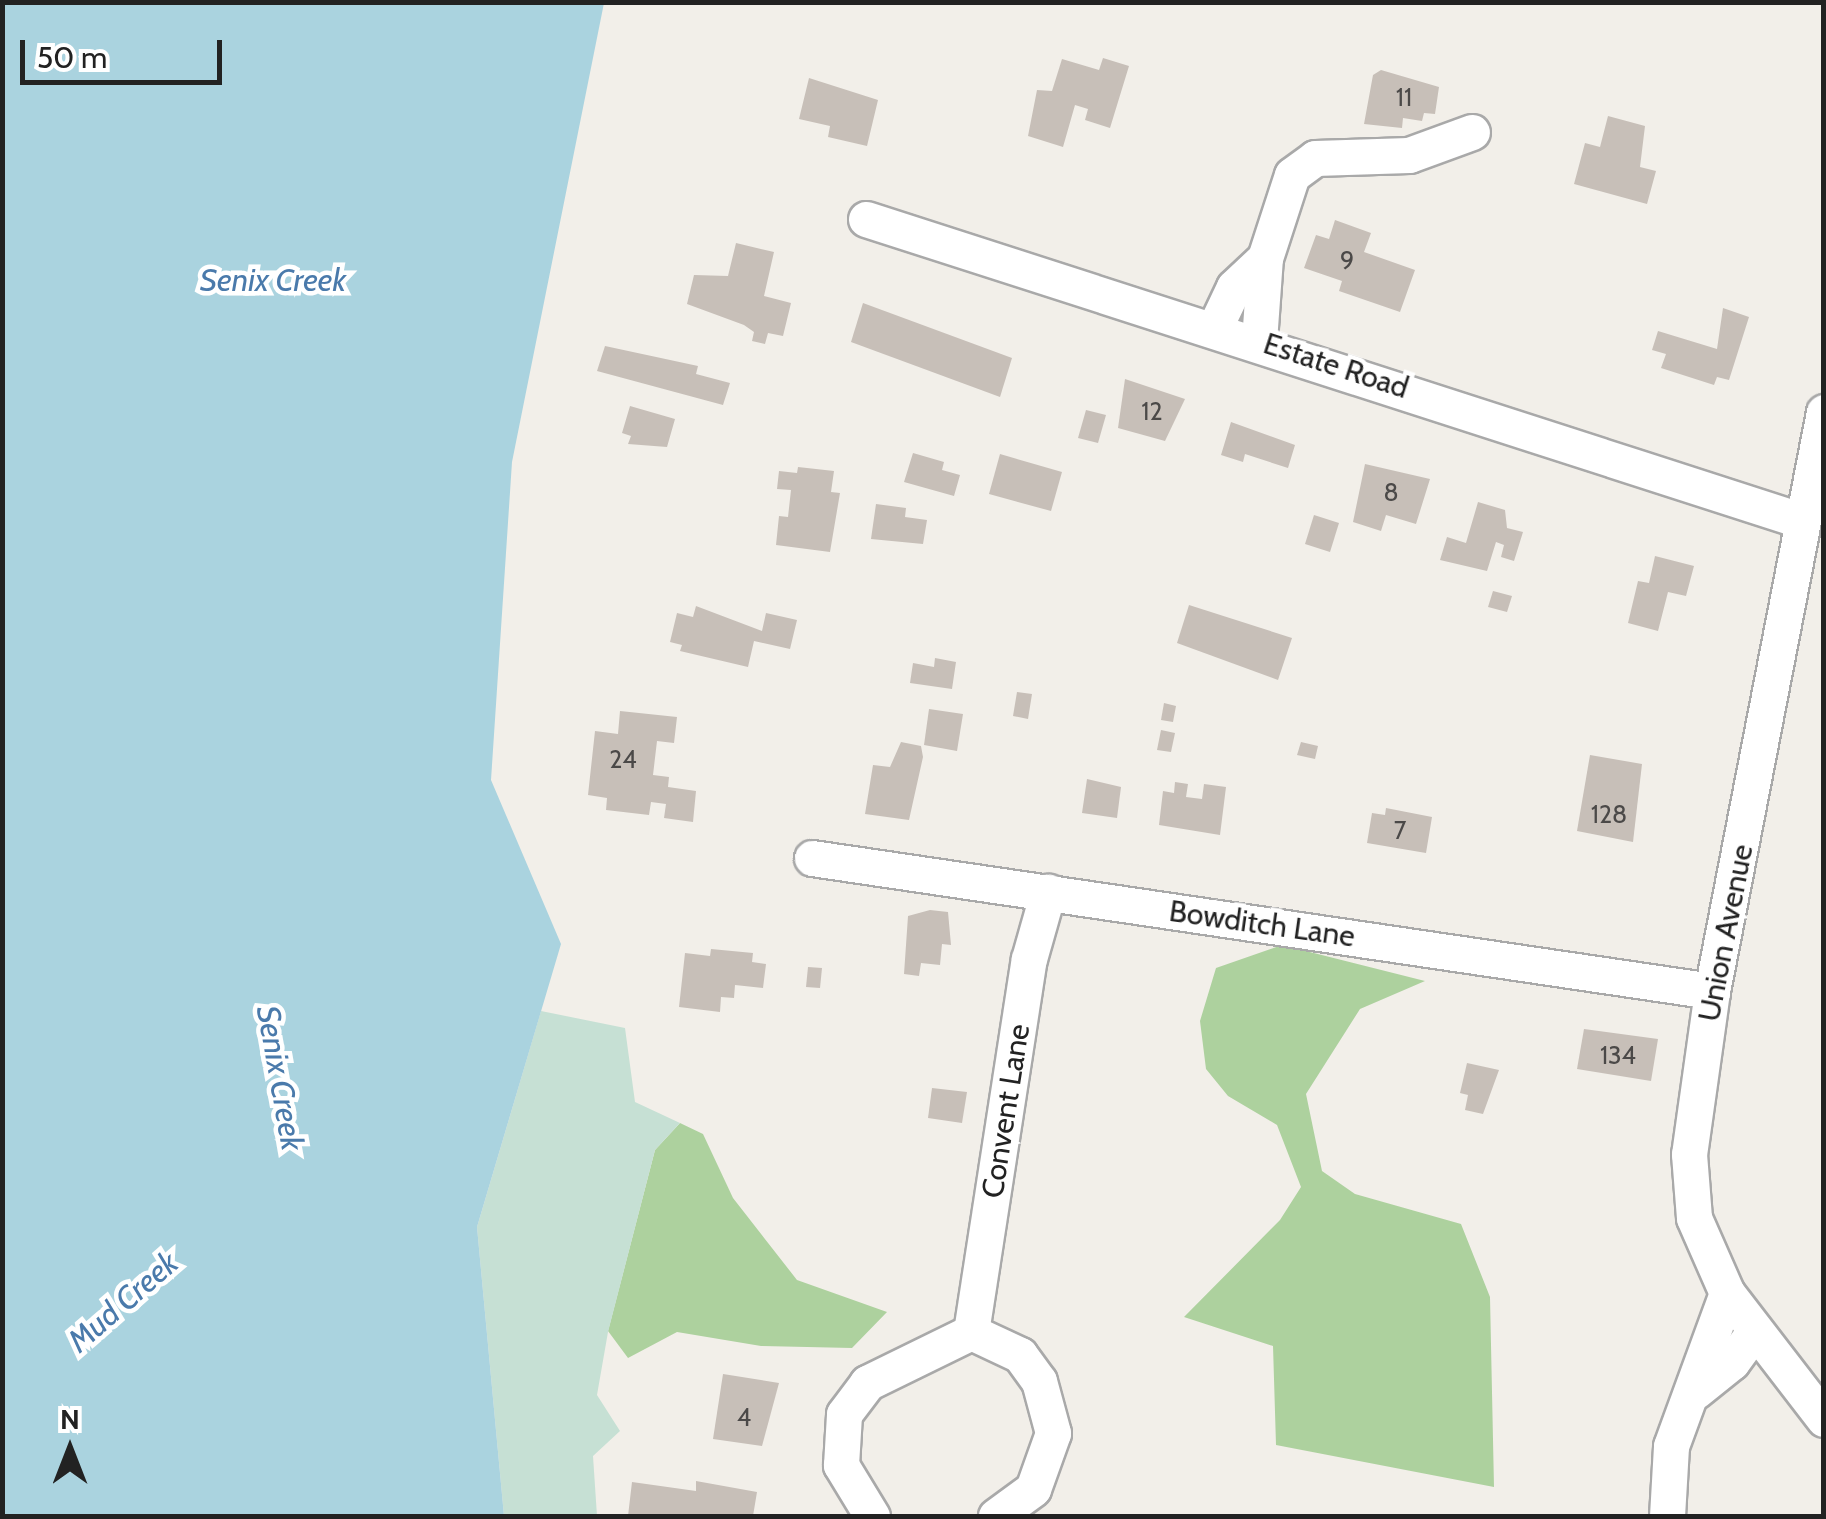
<!DOCTYPE html>
<html>
<head>
<meta charset="utf-8">
<style>
	body { margin:0 }
	#map { position:relative; width:1826px; height:1519px; overflow:hidden; background:#f2efe9; font-family:Cabin,sans-serif }
	div>[style] { position:absolute }
	[style*='--x'] { left:calc(var(--x)*1px); top:calc(var(--y)*1px); width:calc(var(--w)*1px); rotate:calc(var(--a)*1deg) }
	.forest>* { inset:0; background:#add19e }
	.wetland>* { inset:0; background:#c6e0d4 }
	.water>* { inset:0; background:#aad3df }
	.building>* { inset:0; background:#c7bfb8 }
	.roads { filter:drop-shadow(2px 0 #a9a9a9) drop-shadow(-2px 0 #a9a9a9) drop-shadow(0 2px #a9a9a9) drop-shadow(0 -2px #a9a9a9) }
	.minor>* { height:35px; margin:-17.5px; padding:0 17.5px; transform-origin:17.5px; border-radius:17.5px; background:#fff }
	span { translate:-50% -50%; white-space:nowrap; text-align:center; line-height:1.15; -webkit-text-stroke:9px #fff; paint-order:stroke }
	.number-label { font-size:25px; color:#4b4948 }
	.number-label span { -webkit-text-stroke-width:0 }
	.street-label { font-size:30px; color:#222 }
	.water-label { font-size:32px; color:#4a7aab; font-style:italic }
	.frame { position:absolute; inset:0; border:5px solid #222; pointer-events:none }
	.north { position:absolute; left:20px; top:1399px; width:100px; height:100px; -webkit-text-stroke:8px #fff; paint-order:stroke; rotate:0deg; font-size:28px; font-weight:700; line-height:40px; text-align:center; color:#222 }
	.north::after { content:''; display:block; margin:auto; width:35px; height:45px; background:#222; clip-path:polygon(50% 0,100% 100%,50% 72%,0 100%) }
	.scale { position:absolute; left:20px; top:40px; width:202px; height:45px; box-sizing:border-box; border:5px solid #222; border-top:0; padding-left:12px; font-size:30px; line-height:35px; white-space:nowrap; color:#222; -webkit-text-stroke:8px #fff; paint-order:stroke }
</style>
</head>
<body>
<div id="map">
	<div class="forest">
		<div style="clip-path:polygon(1282px 945px,1425px 981px,1360px 1009px,1306px 1094px,1322px 1171px,1355px 1194px,1461px 1224px,1490px 1297px,1494px 1487px,1276px 1445px,1273px 1346px,1184px 1317px,1280px 1220px,1301px 1187px,1277px 1125px,1228px 1096px,1206px 1069px,1200px 1021px,1216px 968px)"></div>
		<div style="clip-path:polygon(680px 1123px,703px 1134px,733px 1198px,797px 1280px,887px 1312px,852px 1348px,761px 1346px,677px 1332px,628px 1358px,608px 1331px,655px 1150px)"></div>
	</div>
	<div class="wetland">
		<div style="clip-path:polygon(541px 1011px,625px 1028px,635px 1102px,680px 1123px,655px 1150px,608px 1332px,597px 1395px,620px 1431px,593px 1456px,597px 1516px,504px 1516px,477px 1227px)"></div>
	</div>
	<div class="water">
		<div style="clip-path:polygon(3px 2px,604px 3px,512px 462px,491px 780px,561px 944px,477px 1227px,504px 1516px,3px 1516px)"></div>
	</div>
	<div class="building">
		<div style="clip-path:polygon(1103px 58px,1129px 66px,1110px 128px,1085px 120px,1088px 109px,1075px 105px,1063px 147px,1028px 136px,1037px 90px,1052px 91px,1062px 59px,1099px 70px)"></div>
		<div style="clip-path:polygon(1381px 70px,1439px 87px,1435px 114px,1424px 113px,1422px 121px,1403px 118px,1402px 128px,1364px 124px,1373px 75px)"></div>
		<div style="clip-path:polygon(809px 78px,878px 100px,867px 146px,828px 137px,830px 126px,799px 119px)"></div>
		<div style="clip-path:polygon(1608px 116px,1645px 126px,1640px 167px,1656px 171px,1647px 204px,1574px 184px,1585px 143px,1600px 147px)"></div>
		<div style="clip-path:polygon(1335px 220px,1371px 233px,1364px 252px,1415px 270px,1400px 312px,1339px 291px,1342px 281px,1304px 268px,1316px 235px,1329px 239px)"></div>
		<div style="clip-path:polygon(736px 243px,774px 252px,764px 296px,791px 303px,783px 336px,768px 333px,765px 344px,752px 341px,754px 332px,744px 325px,687px 304px,694px 275px,728px 276px)"></div>
		<div style="clip-path:polygon(863px 303px,1012px 358px,1000px 397px,851px 342px)"></div>
		<div style="clip-path:polygon(1723px 308px,1749px 317px,1729px 380px,1717px 377px,1714px 385px,1661px 368px,1666px 354px,1652px 350px,1658px 331px,1717px 349px)"></div>
		<div style="clip-path:polygon(605px 346px,698px 366px,696px 374px,730px 383px,723px 405px,597px 371px)"></div>
		<div style="clip-path:polygon(1125px 379px,1185px 399px,1165px 441px,1118px 428px)"></div>
		<div style="clip-path:polygon(630px 406px,675px 419px,667px 447px,628px 444px,631px 436px,622px 433px)"></div>
		<div style="clip-path:polygon(1086px 410px,1106px 415px,1098px 443px,1078px 438px)"></div>
		<div style="clip-path:polygon(1231px 422px,1295px 445px,1288px 468px,1245px 454px,1243px 462px,1221px 455px)"></div>
		<div style="clip-path:polygon(913px 453px,944px 462px,942px 470px,960px 475px,954px 496px,904px 482px)"></div>
		<div style="clip-path:polygon(1000px 454px,1062px 472px,1051px 511px,989px 494px)"></div>
		<div style="clip-path:polygon(1365px 464px,1430px 479px,1416px 524px,1386px 515px,1381px 531px,1353px 522px)"></div>
		<div style="clip-path:polygon(798px 467px,834px 471px,831px 492px,840px 493px,830px 552px,776px 545px,779px 516px,788px 517px,791px 490px,777px 489px,779px 471px,797px 473px)"></div>
		<div style="clip-path:polygon(1478px 502px,1505px 510px,1507px 528px,1523px 532px,1514px 561px,1501px 557px,1504px 545px,1496px 542px,1487px 571px,1440px 560px,1447px 537px,1466px 543px)"></div>
		<div style="clip-path:polygon(876px 504px,906px 508px,905px 517px,927px 520px,923px 544px,871px 539px)"></div>
		<div style="clip-path:polygon(1314px 515px,1339px 523px,1330px 552px,1305px 544px)"></div>
		<div style="clip-path:polygon(1655px 556px,1694px 566px,1686px 596px,1668px 592px,1658px 631px,1628px 623px,1638px 581px,1649px 583px)"></div>
		<div style="clip-path:polygon(1493px 591px,1512px 596px,1507px 612px,1488px 607px)"></div>
		<div style="clip-path:polygon(1189px 605px,1292px 638px,1278px 680px,1177px 643px)"></div>
		<div style="clip-path:polygon(696px 606px,762px 631px,766px 613px,797px 620px,790px 649px,754px 641px,748px 667px,680px 651px,682px 645px,670px 642px,677px 613px,693px 617px)"></div>
		<div style="clip-path:polygon(935px 658px,956px 662px,952px 689px,910px 683px,913px 663px,934px 667px)"></div>
		<div style="clip-path:polygon(1017px 692px,1032px 694px,1028px 719px,1013px 716px)"></div>
		<div style="clip-path:polygon(1164px 703px,1176px 706px,1173px 722px,1161px 720px)"></div>
		<div style="clip-path:polygon(929px 709px,963px 714px,957px 751px,924px 745px)"></div>
		<div style="clip-path:polygon(620px 711px,677px 717px,674px 743px,657px 741px,653px 775px,669px 777px,668px 787px,696px 791px,693px 822px,664px 818px,666px 804px,651px 802px,649px 815px,606px 810px,607px 798px,588px 795px,595px 731px,618px 734px)"></div>
		<div style="clip-path:polygon(1161px 730px,1175px 733px,1171px 752px,1157px 750px)"></div>
		<div style="clip-path:polygon(901px 742px,921px 746px,923px 757px,909px 820px,865px 814px,873px 765px,890px 767px)"></div>
		<div style="clip-path:polygon(1301px 742px,1318px 746px,1315px 759px,1297px 755px)"></div>
		<div style="clip-path:polygon(1590px 755px,1642px 764px,1633px 842px,1577px 831px)"></div>
		<div style="clip-path:polygon(1087px 779px,1121px 787px,1117px 818px,1082px 813px)"></div>
		<div style="clip-path:polygon(1175px 782px,1188px 784px,1186px 797px,1202px 799px,1204px 784px,1226px 787px,1220px 835px,1159px 825px,1163px 791px,1174px 793px)"></div>
		<div style="clip-path:polygon(1386px 808px,1432px 817px,1426px 853px,1367px 843px,1372px 813px,1385px 815px)"></div>
		<div style="clip-path:polygon(930px 910px,948px 912px,951px 945px,942px 944px,940px 965px,921px 963px,919px 976px,904px 974px,908px 916px)"></div>
		<div style="clip-path:polygon(711px 949px,753px 953px,752px 962px,766px 964px,763px 988px,735px 985px,734px 998px,721px 997px,720px 1012px,679px 1007px,685px 953px,710px 956px)"></div>
		<div style="clip-path:polygon(808px 967px,822px 968px,820px 988px,806px 987px)"></div>
		<div style="clip-path:polygon(1584px 1029px,1658px 1039px,1651px 1081px,1577px 1069px)"></div>
		<div style="clip-path:polygon(1467px 1063px,1499px 1070px,1483px 1114px,1465px 1110px,1468px 1095px,1460px 1093px)"></div>
		<div style="clip-path:polygon(932px 1088px,967px 1092px,962px 1123px,928px 1118px)"></div>
		<div style="clip-path:polygon(723px 1374px,779px 1383px,762px 1446px,713px 1439px)"></div>
		<div style="clip-path:polygon(696px 1481px,757px 1492px,753px 1516px,628px 1516px,632px 1482px,696px 1491px)"></div>
	</div>
	<div class="roads">
		<div class="minor">
			<div style="--x:866;--y:219;--w:984;--a:17.86"></div>
			<div style="--x:1215;--y:327;--w:44;--a:-64.6"></div>
			<div style="--x:1234;--y:287;--w:42;--a:-43.1"></div>
			<div style="--x:1259;--y:341;--w:83;--a:-85.9"></div>
			<div style="--x:1265;--y:258;--w:87;--a:-72"></div>
			<div style="--x:1292;--y:175;--w:29;--a:-36"></div>
			<div style="--x:1315;--y:158;--w:94;--a:-1.8"></div>
			<div style="--x:1409;--y:155;--w:67;--a:-20.1"></div>
			<div style="--x:1824;--y:412;--w:590;--a:100.95"></div>
			<div style="--x:1712;--y:991;--w:165;--a:98"></div>
			<div style="--x:1689;--y:1154;--w:64;--a:85.5"></div>
			<div style="--x:1694;--y:1218;--w:82;--a:66.3"></div>
			<div style="--x:1727;--y:1293;--w:159;--a:52.4"></div>
			<div style="--x:812;--y:858;--w:910;--a:8.41"></div>
			<div style="--x:971;--y:1332;--w:377;--a:-81.2"></div>
			<div style="--x:1029;--y:959;--w:70;--a:-74.2"></div>
			<div style="--x:1696;--y:1391;--w:46;--a:-38.9"></div>
			<div style="--x:1732;--y:1362;--w:37;--a:-54"></div>
			<div style="--x:872;--y:1516;--w:60;--a:-121.3"></div>
			<div style="--x:841;--y:1465;--w:51;--a:-86.6"></div>
			<div style="--x:844;--y:1414;--w:39;--a:-53"></div>
			<div style="--x:867;--y:1383;--w:116;--a:-26.1"></div>
			<div style="--x:971;--y:1332;--w:54;--a:25.1"></div>
			<div style="--x:1020;--y:1355;--w:32;--a:54"></div>
			<div style="--x:1039;--y:1381;--w:54;--a:74.9"></div>
			<div style="--x:1053;--y:1433;--w:59;--a:109.7"></div>
			<div style="--x:1033;--y:1489;--w:46;--a:143.9"></div>
			<div style="--x:1667;--y:1516;--w:70;--a:-86.7"></div>
			<div style="--x:1671;--y:1446;--w:163;--a:-69.9"></div>
		</div>
	</div>
	<div class="number-label">
		<span style="left:1404px;top:97px">11</span>
		<span style="left:1347px;top:260px">9</span>
		<span style="left:1152px;top:411px">12</span>
		<span style="left:1391px;top:492px">8</span>
		<span style="left:623px;top:759px">24</span>
		<span style="left:1609px;top:814px">128</span>
		<span style="left:1400px;top:830px">7</span>
		<span style="left:1618px;top:1055px">134</span>
		<span style="left:744px;top:1417px">4</span>
	</div>
	<div class="street-label">
		<span style="left:1336px;top:366px;rotate:18deg">Estate Road</span>
		<span style="left:1262px;top:924px;rotate:8deg">Bowditch Lane</span>
		<span style="left:1726px;top:933px;rotate:-79deg">Union Avenue</span>
		<span style="left:1006px;top:1111px;rotate:-81deg">Convent Lane</span>
	</div>
	<div class="water-label">
		<span style="left:273px;top:280px">Senix Creek</span>
		<span style="left:280px;top:1078px;rotate:80deg">Senix Creek</span>
		<span style="left:123px;top:1302px;rotate:-41deg">Mud Creek</span>
	</div>
	<div class="frame"></div>
	<div class="north">N</div>
	<div class="scale">50 m</div>
</div>
</body>
</html>
